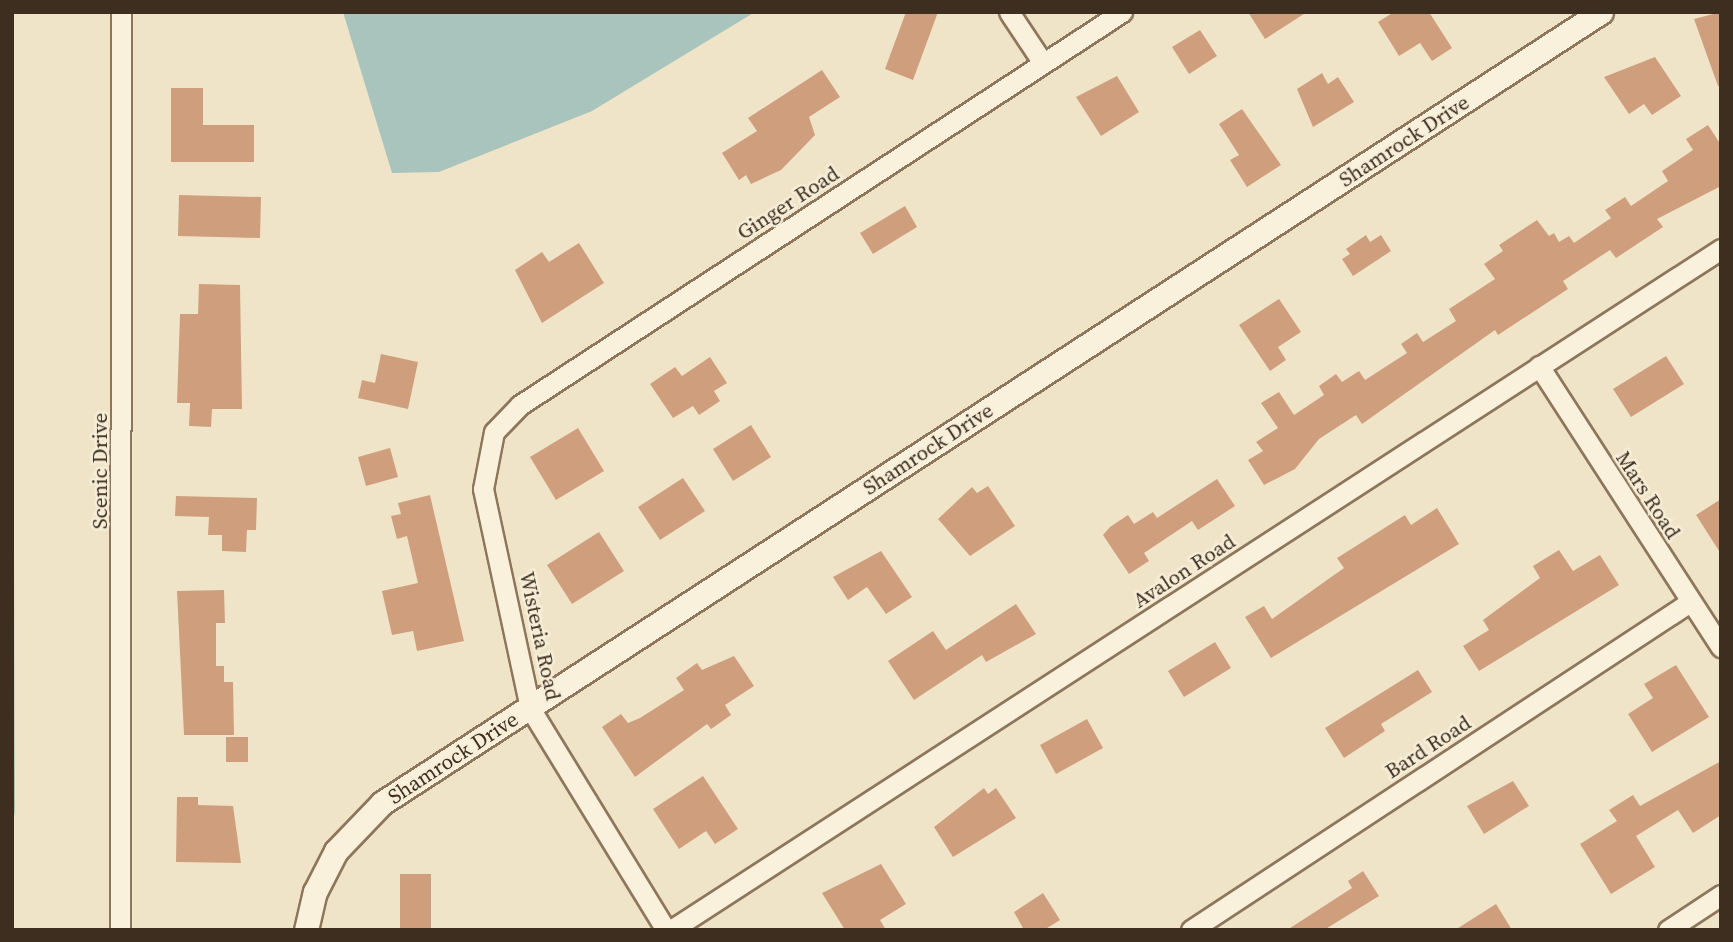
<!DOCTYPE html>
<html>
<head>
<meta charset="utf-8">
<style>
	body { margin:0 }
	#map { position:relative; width:1733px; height:942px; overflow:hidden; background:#f0e4c8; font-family:"Source Serif 4",serif }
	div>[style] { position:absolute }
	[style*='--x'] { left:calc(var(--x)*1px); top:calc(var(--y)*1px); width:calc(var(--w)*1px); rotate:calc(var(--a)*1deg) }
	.water>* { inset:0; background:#a9c4bc }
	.building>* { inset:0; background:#cf9f7d }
	.roads { filter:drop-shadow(2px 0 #8d765c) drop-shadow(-2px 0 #8d765c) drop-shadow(0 2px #8d765c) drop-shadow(0 -2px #8d765c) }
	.minor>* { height:19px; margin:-9.5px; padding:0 9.5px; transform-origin:9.5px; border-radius:9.5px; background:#faf1dc }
	.tertiary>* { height:23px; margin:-11.5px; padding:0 11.5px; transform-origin:11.5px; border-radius:11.5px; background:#faf1dc }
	span { translate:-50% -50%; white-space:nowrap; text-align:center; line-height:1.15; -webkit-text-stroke:5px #f7eed8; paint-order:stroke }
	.street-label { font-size:21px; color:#3d2e20 }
	.frame { position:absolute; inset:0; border:14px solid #3d2e20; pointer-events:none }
</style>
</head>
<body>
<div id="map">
	<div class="water">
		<div style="clip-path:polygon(12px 12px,15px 812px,12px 826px)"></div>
		<div style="clip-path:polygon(343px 12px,755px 12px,592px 111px,439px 172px,392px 173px)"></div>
	</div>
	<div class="building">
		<div style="clip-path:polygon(906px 12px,938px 12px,913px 80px,885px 69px)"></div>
		<div style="clip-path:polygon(1248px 12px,1307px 12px,1265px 39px)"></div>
		<div style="clip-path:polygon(1394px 12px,1429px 12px,1452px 48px,1432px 61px,1420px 43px,1399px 56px,1378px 22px)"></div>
		<div style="clip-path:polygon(1721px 12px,1721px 86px,1718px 86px,1694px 19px)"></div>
		<div style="clip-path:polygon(1200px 30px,1217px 56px,1189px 74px,1172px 47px)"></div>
		<div style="clip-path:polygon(1655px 57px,1681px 96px,1652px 115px,1644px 104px,1629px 114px,1604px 77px)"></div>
		<div style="clip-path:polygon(822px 70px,840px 97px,809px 117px,815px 135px,781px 170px,751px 184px,746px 175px,739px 180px,722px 153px,757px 131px,748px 118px)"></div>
		<div style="clip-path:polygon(1322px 73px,1328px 84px,1338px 77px,1354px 102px,1313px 127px,1297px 89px)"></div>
		<div style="clip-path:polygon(1117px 76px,1139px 112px,1101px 136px,1076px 97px)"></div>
		<div style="clip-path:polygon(171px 88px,203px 88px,203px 125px,254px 125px,254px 162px,171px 162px)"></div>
		<div style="clip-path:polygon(1242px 109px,1281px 165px,1247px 187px,1230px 160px,1239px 155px,1219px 124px)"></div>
		<div style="clip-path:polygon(1708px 125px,1721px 145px,1721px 186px,1657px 219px,1663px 227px,1616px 258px,1610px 250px,1563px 281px,1568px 289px,1498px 335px,1495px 330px,1362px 424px,1356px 415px,1319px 439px,1295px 469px,1264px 485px,1248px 460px,1263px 451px,1256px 442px,1278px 428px,1261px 403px,1279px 392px,1294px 415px,1324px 395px,1319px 386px,1336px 374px,1342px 382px,1359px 371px,1365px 380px,1407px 353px,1401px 344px,1417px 333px,1423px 342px,1456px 321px,1449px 309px,1495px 279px,1484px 264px,1503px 251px,1499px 245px,1537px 220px,1549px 236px,1554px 233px,1559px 242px,1569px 236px,1574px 243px,1611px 218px,1605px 210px,1625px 197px,1631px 206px,1668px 181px,1662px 171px,1693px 150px,1686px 139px)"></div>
		<div style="clip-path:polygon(179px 195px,261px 197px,260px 238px,178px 236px)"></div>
		<div style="clip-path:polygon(905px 206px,917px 227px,873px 254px,860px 233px)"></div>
		<div style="clip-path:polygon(1366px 235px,1370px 242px,1381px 235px,1391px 251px,1353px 276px,1342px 259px,1350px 254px,1346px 249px)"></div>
		<div style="clip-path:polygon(579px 243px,604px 283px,542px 323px,515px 270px,542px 252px,549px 262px)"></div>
		<div style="clip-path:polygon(199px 284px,240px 285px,242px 409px,212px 409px,211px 427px,189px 426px,190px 403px,177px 403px,180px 314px,198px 314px)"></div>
		<div style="clip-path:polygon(1279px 299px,1301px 332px,1278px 347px,1286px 360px,1270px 371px,1239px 325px)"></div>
		<div style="clip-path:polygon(381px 354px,418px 362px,408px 409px,358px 398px,362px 380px,375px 383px)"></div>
		<div style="clip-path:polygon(1666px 356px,1684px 384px,1631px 417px,1613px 389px)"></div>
		<div style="clip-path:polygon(710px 357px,727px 383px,714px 391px,720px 401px,699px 415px,693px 406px,673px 418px,650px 384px,675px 367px,682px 376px)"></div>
		<div style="clip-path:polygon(751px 425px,771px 457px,733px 481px,713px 449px)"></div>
		<div style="clip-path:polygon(578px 428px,604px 471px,556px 500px,530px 457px)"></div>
		<div style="clip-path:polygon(390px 448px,398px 477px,366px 486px,358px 457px)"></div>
		<div style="clip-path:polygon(683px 478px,705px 511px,660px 540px,638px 507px)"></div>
		<div style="clip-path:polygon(1217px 479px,1235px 506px,1198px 530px,1192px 521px,1144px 553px,1149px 561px,1129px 574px,1103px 535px,1110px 527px,1128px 515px,1134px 524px,1153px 512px,1157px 518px)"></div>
		<div style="clip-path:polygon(988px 486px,1015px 526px,970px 556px,938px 519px,972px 487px,977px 493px)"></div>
		<div style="clip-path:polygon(430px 495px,464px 641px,417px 651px,413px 631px,392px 635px,382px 591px,418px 583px,407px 536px,397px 539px,391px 516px,401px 514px,398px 503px)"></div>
		<div style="clip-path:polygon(176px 496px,257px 498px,256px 530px,247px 530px,246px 552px,222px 551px,222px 535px,208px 535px,209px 517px,175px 516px)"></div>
		<div style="clip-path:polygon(1721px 499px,1721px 554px,1696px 515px)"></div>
		<div style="clip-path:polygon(1437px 508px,1459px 544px,1271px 658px,1245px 617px,1264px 606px,1272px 619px,1344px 568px,1337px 558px,1405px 515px,1411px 525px)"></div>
		<div style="clip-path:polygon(599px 532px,624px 571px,572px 604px,547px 565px)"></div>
		<div style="clip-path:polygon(1559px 550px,1573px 571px,1600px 555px,1619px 585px,1479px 671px,1463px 646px,1489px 630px,1483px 620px,1540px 578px,1533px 566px)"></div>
		<div style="clip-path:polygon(881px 551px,912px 597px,886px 614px,867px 587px,848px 600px,833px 577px)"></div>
		<div style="clip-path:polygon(224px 590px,225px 623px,216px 623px,216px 666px,224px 666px,224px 682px,233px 682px,234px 735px,184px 735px,177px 591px)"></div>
		<div style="clip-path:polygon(1016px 604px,1036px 634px,986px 662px,982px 655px,914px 700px,888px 661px,933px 631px,946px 650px)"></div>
		<div style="clip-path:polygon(1215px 642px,1231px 668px,1184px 697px,1168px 671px)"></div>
		<div style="clip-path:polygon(734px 656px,754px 686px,725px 705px,731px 715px,711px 729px,707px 724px,635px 777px,602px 727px,621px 714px,628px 723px,640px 718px,684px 690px,676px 678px,697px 663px,702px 670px)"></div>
		<div style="clip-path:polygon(1676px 665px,1709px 717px,1652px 752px,1628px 714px,1653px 698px,1644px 684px)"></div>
		<div style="clip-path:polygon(1418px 670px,1432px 692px,1381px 724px,1385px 731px,1344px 758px,1325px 728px)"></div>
		<div style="clip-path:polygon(1087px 719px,1103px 748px,1056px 774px,1040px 745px)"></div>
		<div style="clip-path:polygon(226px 737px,248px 737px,248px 762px,226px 762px)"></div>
		<div style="clip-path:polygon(1721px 761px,1721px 815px,1693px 833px,1678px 810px,1636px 836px,1655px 867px,1611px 894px,1580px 844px,1617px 821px,1609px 810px,1633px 795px,1640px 806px)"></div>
		<div style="clip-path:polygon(703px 776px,738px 829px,715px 844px,706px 831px,679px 849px,653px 809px)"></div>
		<div style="clip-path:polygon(1513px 781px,1529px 806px,1484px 834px,1467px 806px)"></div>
		<div style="clip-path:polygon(984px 788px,988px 794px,996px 788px,1016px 818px,953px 857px,934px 827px)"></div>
		<div style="clip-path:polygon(177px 797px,198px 797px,198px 805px,233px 806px,241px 863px,176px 862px)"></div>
		<div style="clip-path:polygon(881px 864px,906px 904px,880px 920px,886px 930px,845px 930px,822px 893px)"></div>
		<div style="clip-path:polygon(1363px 871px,1379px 896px,1324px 930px,1287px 930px,1352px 888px,1348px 881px)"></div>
		<div style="clip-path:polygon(400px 874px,431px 874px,431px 930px,400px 930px)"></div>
		<div style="clip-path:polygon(1043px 893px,1060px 920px,1044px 930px,1024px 930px,1014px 912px)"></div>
		<div style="clip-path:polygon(1496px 904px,1512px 930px,1455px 930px)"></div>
	</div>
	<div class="roads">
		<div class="minor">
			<div style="--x:1009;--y:12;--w:61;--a:56.3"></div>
			<div style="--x:1539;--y:366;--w:335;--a:57.1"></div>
			<div style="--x:120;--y:930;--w:918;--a:-89.94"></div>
			<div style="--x:666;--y:930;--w:260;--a:-121.5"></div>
			<div style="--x:530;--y:708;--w:224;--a:-102.1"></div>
			<div style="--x:483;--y:489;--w:58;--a:-79.1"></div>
			<div style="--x:494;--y:432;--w:37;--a:-46"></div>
			<div style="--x:520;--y:405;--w:719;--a:-33.14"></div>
			<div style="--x:671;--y:930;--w:1252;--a:-32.97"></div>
			<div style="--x:1191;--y:930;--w:597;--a:-33.32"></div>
			<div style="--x:1668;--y:930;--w:64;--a:-33.4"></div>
		</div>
		<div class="tertiary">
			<div style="--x:306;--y:930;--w:39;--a:-77"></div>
			<div style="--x:315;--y:892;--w:46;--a:-62.9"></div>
			<div style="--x:336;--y:851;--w:66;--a:-46.2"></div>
			<div style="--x:382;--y:803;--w:1453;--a:-32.98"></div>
		</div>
	</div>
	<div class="street-label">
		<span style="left:1404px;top:141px;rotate:-33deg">Shamrock Drive</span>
		<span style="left:788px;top:203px;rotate:-33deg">Ginger Road</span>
		<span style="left:928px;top:449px;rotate:-33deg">Shamrock Drive</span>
		<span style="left:100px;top:471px;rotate:-90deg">Scenic Drive</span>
		<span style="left:1648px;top:495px;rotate:57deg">Mars Road</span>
		<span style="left:1184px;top:571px;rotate:-33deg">Avalon Road</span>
		<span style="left:540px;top:636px;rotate:78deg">Wisteria Road</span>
		<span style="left:1428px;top:747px;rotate:-33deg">Bard Road</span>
		<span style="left:453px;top:758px;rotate:-33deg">Shamrock Drive</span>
	</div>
	<div class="frame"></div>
</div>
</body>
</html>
